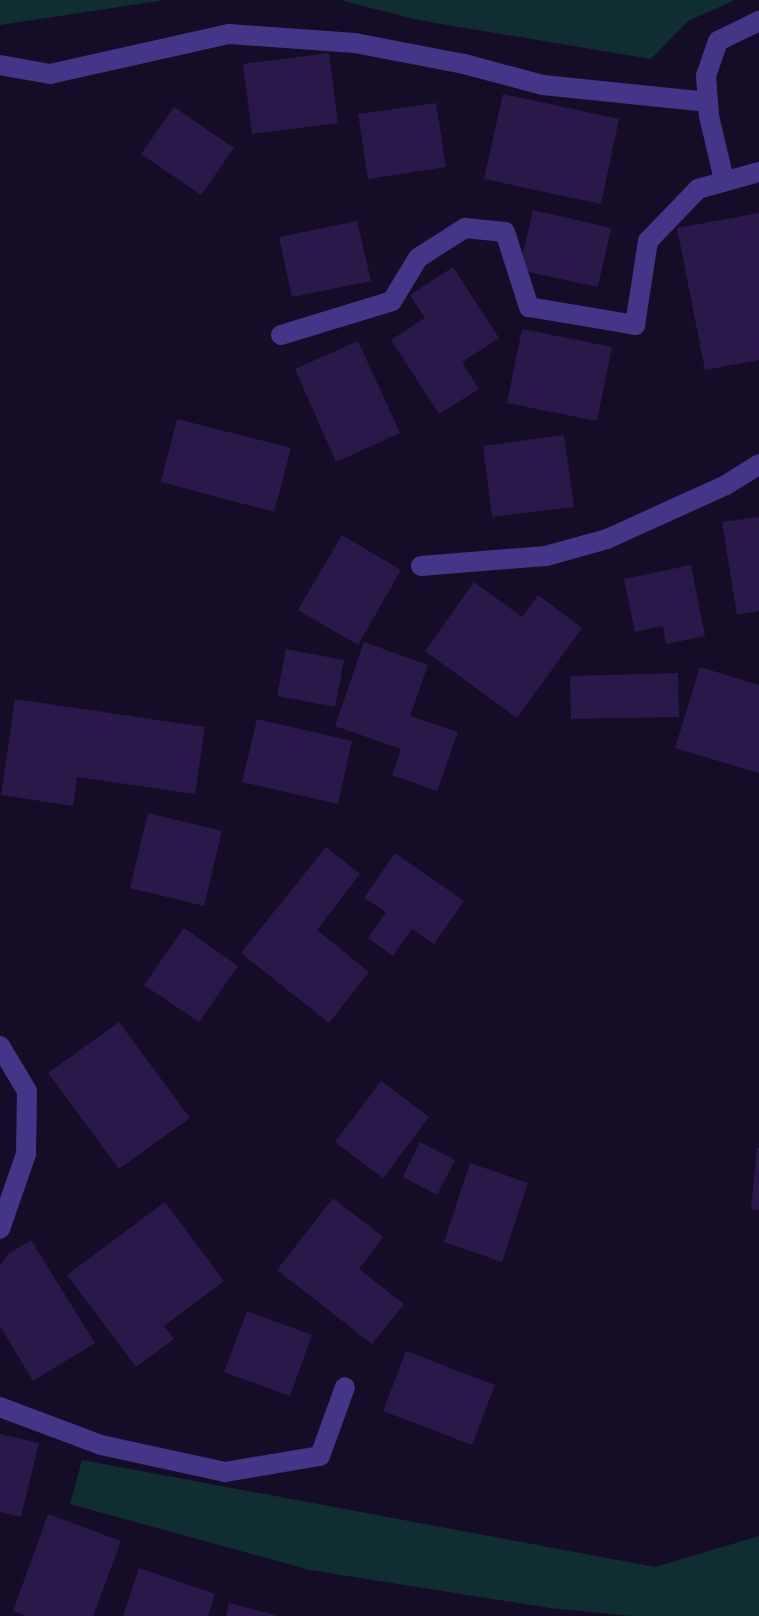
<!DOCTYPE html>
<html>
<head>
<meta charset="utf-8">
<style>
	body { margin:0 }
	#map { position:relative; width:759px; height:1616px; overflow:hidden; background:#150d27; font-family:"DM Sans",sans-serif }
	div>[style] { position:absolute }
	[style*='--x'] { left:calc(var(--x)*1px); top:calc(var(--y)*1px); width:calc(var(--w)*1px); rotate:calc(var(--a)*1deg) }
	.green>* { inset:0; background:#102d31 }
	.building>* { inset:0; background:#291849 }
	.minor>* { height:20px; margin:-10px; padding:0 10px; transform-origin:10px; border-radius:10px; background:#453589 }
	span { translate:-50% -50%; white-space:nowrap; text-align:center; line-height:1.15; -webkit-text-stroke:6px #150d27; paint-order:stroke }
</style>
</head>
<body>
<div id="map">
	<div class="green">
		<div style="clip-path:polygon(0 0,165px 0,0 25px)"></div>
		<div style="clip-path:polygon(340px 0,735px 0,688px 21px,651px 59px,418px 20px)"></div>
		<div style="clip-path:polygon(82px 1460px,655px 1567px,759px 1536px,759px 1616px,631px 1616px,550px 1608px,310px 1570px,70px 1504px)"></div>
	</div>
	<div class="building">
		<div style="clip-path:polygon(329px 53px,338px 123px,252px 134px,243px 64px)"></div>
		<div style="clip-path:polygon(503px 94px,619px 119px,601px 204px,484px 179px)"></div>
		<div style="clip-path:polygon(436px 103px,446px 167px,368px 179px,358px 114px)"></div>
		<div style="clip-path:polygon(174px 107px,234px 148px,201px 195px,141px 154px)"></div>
		<div style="clip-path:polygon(533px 210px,611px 228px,598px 287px,519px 270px)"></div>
		<div style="clip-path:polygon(759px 213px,759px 360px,705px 370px,677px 228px)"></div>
		<div style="clip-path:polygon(357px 221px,371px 281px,292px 297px,279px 237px)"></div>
		<div style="clip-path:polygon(453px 267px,499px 338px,462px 362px,479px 389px,439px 414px,391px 340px,425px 318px,410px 295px)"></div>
		<div style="clip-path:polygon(522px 329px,612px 347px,597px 421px,507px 403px)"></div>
		<div style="clip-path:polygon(358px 341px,400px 433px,336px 462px,295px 369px)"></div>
		<div style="clip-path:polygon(177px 419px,291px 448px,274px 512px,161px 482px)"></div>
		<div style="clip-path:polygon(564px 435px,574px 507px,492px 517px,483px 446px)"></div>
		<div style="clip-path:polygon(759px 517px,759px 611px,737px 615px,722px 522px)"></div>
		<div style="clip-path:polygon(342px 535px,401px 570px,358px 645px,298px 610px)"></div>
		<div style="clip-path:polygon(691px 565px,705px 636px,666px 644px,663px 626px,635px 632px,624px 579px)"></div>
		<div style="clip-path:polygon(474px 582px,522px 617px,538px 595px,582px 628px,517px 718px,425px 651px)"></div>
		<div style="clip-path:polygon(364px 642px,428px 665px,410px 716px,458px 732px,437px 791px,392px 775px,401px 749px,335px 726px)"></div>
		<div style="clip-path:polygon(286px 649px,344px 660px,335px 707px,277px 696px)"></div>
		<div style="clip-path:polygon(700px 667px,759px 685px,759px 773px,675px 748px)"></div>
		<div style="clip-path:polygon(678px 673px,679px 717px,571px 719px,570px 676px)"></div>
		<div style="clip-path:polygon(15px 699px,205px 727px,195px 794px,77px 777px,73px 806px,1px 795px)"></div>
		<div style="clip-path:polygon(257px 719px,352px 741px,338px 804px,242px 782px)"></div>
		<div style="clip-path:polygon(148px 813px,222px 831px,204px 906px,130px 888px)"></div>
		<div style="clip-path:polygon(326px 847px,360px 874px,317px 930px,369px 972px,329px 1023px,241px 953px)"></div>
		<div style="clip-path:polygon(395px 853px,464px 901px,434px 944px,412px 929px,393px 956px,368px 938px,386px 912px,364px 898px)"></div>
		<div style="clip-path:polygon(184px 928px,238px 966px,199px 1022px,144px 985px)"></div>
		<div style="clip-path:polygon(119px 1022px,190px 1118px,119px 1169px,48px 1073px)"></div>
		<div style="clip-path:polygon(381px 1081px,429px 1117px,383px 1178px,335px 1142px)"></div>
		<div style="clip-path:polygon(420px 1142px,455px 1160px,437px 1195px,403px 1177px)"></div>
		<div style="clip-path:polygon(757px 1148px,759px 1148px,759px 1210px,751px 1209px)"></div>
		<div style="clip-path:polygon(470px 1163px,528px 1183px,502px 1262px,444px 1242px)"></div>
		<div style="clip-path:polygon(333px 1198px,383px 1237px,359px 1269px,404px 1304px,372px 1344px,277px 1270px)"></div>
		<div style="clip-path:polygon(165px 1202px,224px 1281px,164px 1326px,174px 1339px,136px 1367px,67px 1275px)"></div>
		<div style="clip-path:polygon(31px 1240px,95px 1343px,33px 1381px,0 1326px,0 1266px,8px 1254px)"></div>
		<div style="clip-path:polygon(247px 1311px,312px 1335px,290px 1396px,224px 1372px)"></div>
		<div style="clip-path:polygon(406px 1351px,495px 1385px,472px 1445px,383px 1411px)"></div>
		<div style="clip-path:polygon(0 1434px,39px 1443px,21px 1517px,0 1512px)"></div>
		<div style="clip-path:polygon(48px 1514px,121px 1541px,93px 1616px,27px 1616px,13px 1611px)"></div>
		<div style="clip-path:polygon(139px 1568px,215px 1594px,208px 1616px,123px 1616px)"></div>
		<div style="clip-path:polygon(229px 1603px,275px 1615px,274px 1616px,226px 1616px)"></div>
	</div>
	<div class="minor">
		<div style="--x:0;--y:65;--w:51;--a:10.2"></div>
		<div style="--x:50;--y:74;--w:183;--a:-12.6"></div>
		<div style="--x:229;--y:34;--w:126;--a:4.1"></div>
		<div style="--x:355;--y:43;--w:111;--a:10.9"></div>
		<div style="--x:464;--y:64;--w:82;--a:14.9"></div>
		<div style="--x:543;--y:85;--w:166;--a:5.9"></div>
		<div style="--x:724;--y:180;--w:66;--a:-103.2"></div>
		<div style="--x:709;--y:116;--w:40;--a:-94.3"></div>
		<div style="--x:706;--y:76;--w:37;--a:-71"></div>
		<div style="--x:718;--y:41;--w:46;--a:-26"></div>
		<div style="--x:281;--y:335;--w:116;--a:-17"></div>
		<div style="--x:392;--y:301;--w:50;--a:-58.8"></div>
		<div style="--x:418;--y:258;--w:56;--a:-32.6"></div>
		<div style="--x:465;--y:228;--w:40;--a:5.7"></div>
		<div style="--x:505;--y:232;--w:79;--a:72.3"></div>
		<div style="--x:529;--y:307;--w:108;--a:9.6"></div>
		<div style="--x:635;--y:325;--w:85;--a:-81.2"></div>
		<div style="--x:648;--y:241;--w:72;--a:-46.1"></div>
		<div style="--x:698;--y:189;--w:63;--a:-15.6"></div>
		<div style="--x:421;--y:566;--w:125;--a:-4.6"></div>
		<div style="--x:546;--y:556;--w:63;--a:-15.6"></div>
		<div style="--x:607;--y:539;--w:131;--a:-24.4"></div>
		<div style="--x:726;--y:485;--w:39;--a:-32"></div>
		<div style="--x:0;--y:1046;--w:52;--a:59"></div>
		<div style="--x:27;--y:1091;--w:63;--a:90.9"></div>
		<div style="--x:26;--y:1154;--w:79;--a:109.1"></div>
		<div style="--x:0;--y:1407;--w:108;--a:20.6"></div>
		<div style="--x:101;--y:1445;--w:127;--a:12.3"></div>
		<div style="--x:225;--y:1472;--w:96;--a:-9.6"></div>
		<div style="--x:320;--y:1456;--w:73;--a:-70.1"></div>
	</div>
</div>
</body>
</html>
